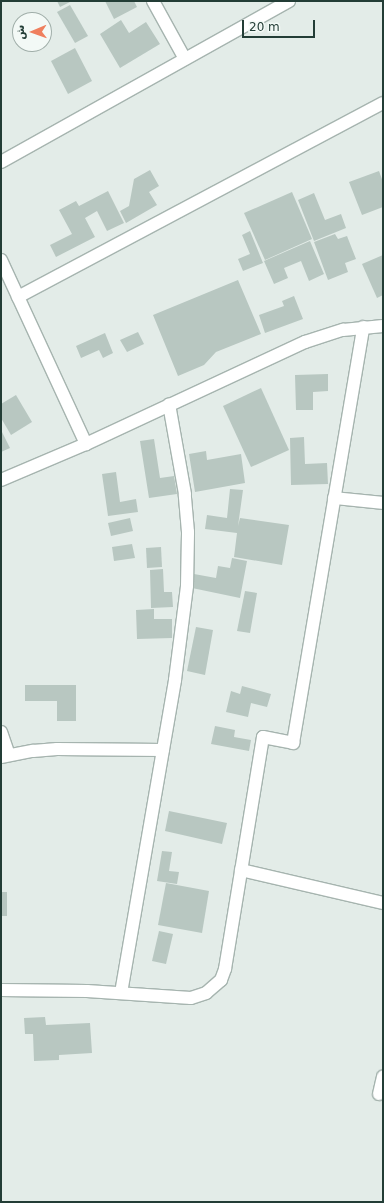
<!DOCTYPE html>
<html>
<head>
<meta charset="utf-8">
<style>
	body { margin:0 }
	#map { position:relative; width:384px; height:1203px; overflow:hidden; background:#e3ece8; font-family:"DejaVu Sans","Noto Naskh Arabic",sans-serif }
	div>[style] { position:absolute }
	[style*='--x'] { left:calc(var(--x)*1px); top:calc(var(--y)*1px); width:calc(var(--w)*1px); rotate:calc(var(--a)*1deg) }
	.building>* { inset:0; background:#b8c7c1 }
	.roads { filter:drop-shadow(1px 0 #a6b4af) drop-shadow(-1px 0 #a6b4af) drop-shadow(0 1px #a6b4af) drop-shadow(0 -1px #a6b4af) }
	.minor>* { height:12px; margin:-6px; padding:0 6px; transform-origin:6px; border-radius:6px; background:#fff }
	span { translate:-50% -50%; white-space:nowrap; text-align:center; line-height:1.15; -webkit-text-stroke:3.5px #f3f9f6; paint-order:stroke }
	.frame { position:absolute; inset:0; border:2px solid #233d36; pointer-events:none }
	.north { position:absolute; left:12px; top:12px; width:40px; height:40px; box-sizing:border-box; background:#f3f9f6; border:1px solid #a0aea9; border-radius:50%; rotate:268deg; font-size:11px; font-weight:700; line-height:16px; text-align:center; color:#233d36 }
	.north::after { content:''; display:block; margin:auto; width:14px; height:18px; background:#ef7f5e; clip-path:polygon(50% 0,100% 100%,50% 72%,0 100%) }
	.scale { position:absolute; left:242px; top:20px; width:73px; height:18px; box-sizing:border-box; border:2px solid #233d36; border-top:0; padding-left:5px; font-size:12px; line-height:14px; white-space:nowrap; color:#233d36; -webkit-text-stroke:3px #f3f9f6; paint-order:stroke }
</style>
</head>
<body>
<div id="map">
	<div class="building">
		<div style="clip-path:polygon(57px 1px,72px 1px,60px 7px)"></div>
		<div style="clip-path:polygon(105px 1px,134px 1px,137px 7px,114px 19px)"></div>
		<div style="clip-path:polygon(70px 5px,88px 36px,75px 43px,57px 12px)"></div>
		<div style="clip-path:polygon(121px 20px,129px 33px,146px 22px,160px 44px,120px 68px,100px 34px)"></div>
		<div style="clip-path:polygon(75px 48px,92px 81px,68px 94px,51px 61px)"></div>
		<div style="clip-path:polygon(150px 170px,159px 186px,149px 192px,157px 205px,126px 223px,120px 211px,129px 206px,134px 179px)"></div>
		<div style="clip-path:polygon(379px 171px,383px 182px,383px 207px,362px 215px,349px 182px)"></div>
		<div style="clip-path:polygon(108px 191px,124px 223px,107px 231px,97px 211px,85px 218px,95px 237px,56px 257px,50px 245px,72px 234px,59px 210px,76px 201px,79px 206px)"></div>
		<div style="clip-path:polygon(292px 192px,312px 239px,265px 260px,244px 213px)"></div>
		<div style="clip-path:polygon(314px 193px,325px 220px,341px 214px,346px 228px,314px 241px,298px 200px)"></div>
		<div style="clip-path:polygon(250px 231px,263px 263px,243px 271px,238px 259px,250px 254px,242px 235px)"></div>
		<div style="clip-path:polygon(335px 234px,338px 239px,347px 236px,356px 259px,345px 263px,348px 272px,328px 280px,314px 242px)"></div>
		<div style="clip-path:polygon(310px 241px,324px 274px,309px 281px,301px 261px,284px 268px,288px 278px,274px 284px,264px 261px)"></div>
		<div style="clip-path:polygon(383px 255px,383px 295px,377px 298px,362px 264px)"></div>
		<div style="clip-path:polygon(238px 280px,261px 334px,216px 352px,204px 365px,178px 376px,153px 315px)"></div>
		<div style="clip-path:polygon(294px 296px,303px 319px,265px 333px,259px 315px,284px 306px,282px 301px)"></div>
		<div style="clip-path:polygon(138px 332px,144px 344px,127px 352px,120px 340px)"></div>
		<div style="clip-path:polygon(105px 333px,113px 353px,103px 358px,99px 350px,81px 358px,76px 346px)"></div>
		<div style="clip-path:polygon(328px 374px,328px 391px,313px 392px,313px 410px,296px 410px,295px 375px)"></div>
		<div style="clip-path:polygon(261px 388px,289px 450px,251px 467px,223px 406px)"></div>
		<div style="clip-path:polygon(16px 395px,32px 422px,11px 435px,1px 418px,1px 404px)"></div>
		<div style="clip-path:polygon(1px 430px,10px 448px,1px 452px)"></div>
		<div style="clip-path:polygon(304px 437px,305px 464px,327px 463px,328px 484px,291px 485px,290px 438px)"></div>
		<div style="clip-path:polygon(154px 439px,160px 478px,174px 476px,177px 494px,149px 498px,140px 441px)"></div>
		<div style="clip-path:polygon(206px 451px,207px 460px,241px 454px,245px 483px,195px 492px,189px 454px)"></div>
		<div style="clip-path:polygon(116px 472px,120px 502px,136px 499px,138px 512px,108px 516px,102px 474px)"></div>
		<div style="clip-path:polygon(230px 489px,243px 490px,238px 526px,240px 518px,289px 525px,282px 565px,234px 557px,237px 533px,205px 529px,207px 515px,227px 518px)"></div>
		<div style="clip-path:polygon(130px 518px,133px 531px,111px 536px,108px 523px)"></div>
		<div style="clip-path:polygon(132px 544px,135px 558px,114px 561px,112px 547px)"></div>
		<div style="clip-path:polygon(161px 547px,162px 567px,147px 568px,146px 548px)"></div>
		<div style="clip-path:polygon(232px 558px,247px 561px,240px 598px,192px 588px,194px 574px,216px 578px,218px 566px,230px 568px)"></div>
		<div style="clip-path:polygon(163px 569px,164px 592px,172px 592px,173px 607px,151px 608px,150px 570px)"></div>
		<div style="clip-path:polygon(245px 591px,257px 593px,250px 633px,237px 631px)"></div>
		<div style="clip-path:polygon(154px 609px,154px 619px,172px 619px,172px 638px,137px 639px,136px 610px)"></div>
		<div style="clip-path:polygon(196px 627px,213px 630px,205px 675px,187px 671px)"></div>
		<div style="clip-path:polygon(25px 685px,76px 685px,76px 721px,57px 721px,57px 701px,25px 701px)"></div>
		<div style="clip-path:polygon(242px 686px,271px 694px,267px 707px,251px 703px,248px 717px,226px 712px,231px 691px,240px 694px)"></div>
		<div style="clip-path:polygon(215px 726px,235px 730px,234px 737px,251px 740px,249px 751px,211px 744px)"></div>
		<div style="clip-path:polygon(169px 811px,227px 823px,222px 844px,165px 831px)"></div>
		<div style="clip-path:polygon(162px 851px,172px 852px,169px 871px,179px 872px,177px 884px,157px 881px)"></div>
		<div style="clip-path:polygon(166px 883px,209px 891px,202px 933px,158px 925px)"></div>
		<div style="clip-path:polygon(1px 892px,7px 892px,7px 916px,1px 916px)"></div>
		<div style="clip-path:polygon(159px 931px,173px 934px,166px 964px,152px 961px)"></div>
		<div style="clip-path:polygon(45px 1017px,46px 1025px,90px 1023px,92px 1053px,59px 1055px,59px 1060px,34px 1061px,33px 1034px,25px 1034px,24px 1018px)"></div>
	</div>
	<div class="roads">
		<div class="minor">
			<div style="--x:153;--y:1;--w:66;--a:61.1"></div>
			<div style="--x:1;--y:162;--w:330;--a:-29.2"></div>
			<div style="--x:1;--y:260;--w:203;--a:65.2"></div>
			<div style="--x:18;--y:297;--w:413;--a:-28"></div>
			<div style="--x:1;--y:480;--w:92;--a:-23"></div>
			<div style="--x:86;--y:444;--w:242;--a:-25"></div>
			<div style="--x:305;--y:342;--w:40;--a:-18"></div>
			<div style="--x:343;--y:330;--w:40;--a:-5.7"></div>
			<div style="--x:334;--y:498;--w:49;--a:5.8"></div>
			<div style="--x:1;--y:732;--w:24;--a:71"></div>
			<div style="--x:1;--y:757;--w:33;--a:-11"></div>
			<div style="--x:33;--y:751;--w:24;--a:-5"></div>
			<div style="--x:57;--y:749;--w:106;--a:0.5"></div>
			<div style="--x:241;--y:870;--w:146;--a:13.1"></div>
			<div style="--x:1;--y:990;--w:86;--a:0.7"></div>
			<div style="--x:87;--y:991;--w:104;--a:3.9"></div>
			<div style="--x:191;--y:998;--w:16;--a:-18"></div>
			<div style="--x:206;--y:993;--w:20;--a:-41"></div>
			<div style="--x:221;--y:980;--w:12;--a:-70"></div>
			<div style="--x:225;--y:969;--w:235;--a:-80.7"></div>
			<div style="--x:263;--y:737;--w:31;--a:11"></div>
			<div style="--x:293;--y:743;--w:422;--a:-80.4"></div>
			<div style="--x:121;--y:993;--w:318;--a:-80.2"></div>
			<div style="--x:175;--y:680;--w:95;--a:-82.7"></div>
			<div style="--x:187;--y:586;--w:54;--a:-88.9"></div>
			<div style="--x:188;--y:532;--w:38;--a:-95"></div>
			<div style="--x:185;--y:494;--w:91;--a:-100.1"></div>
			<div style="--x:379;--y:1094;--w:18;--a:-77"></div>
		</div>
	</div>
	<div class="frame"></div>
	<div class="north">ش</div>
	<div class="scale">20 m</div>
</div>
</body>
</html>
